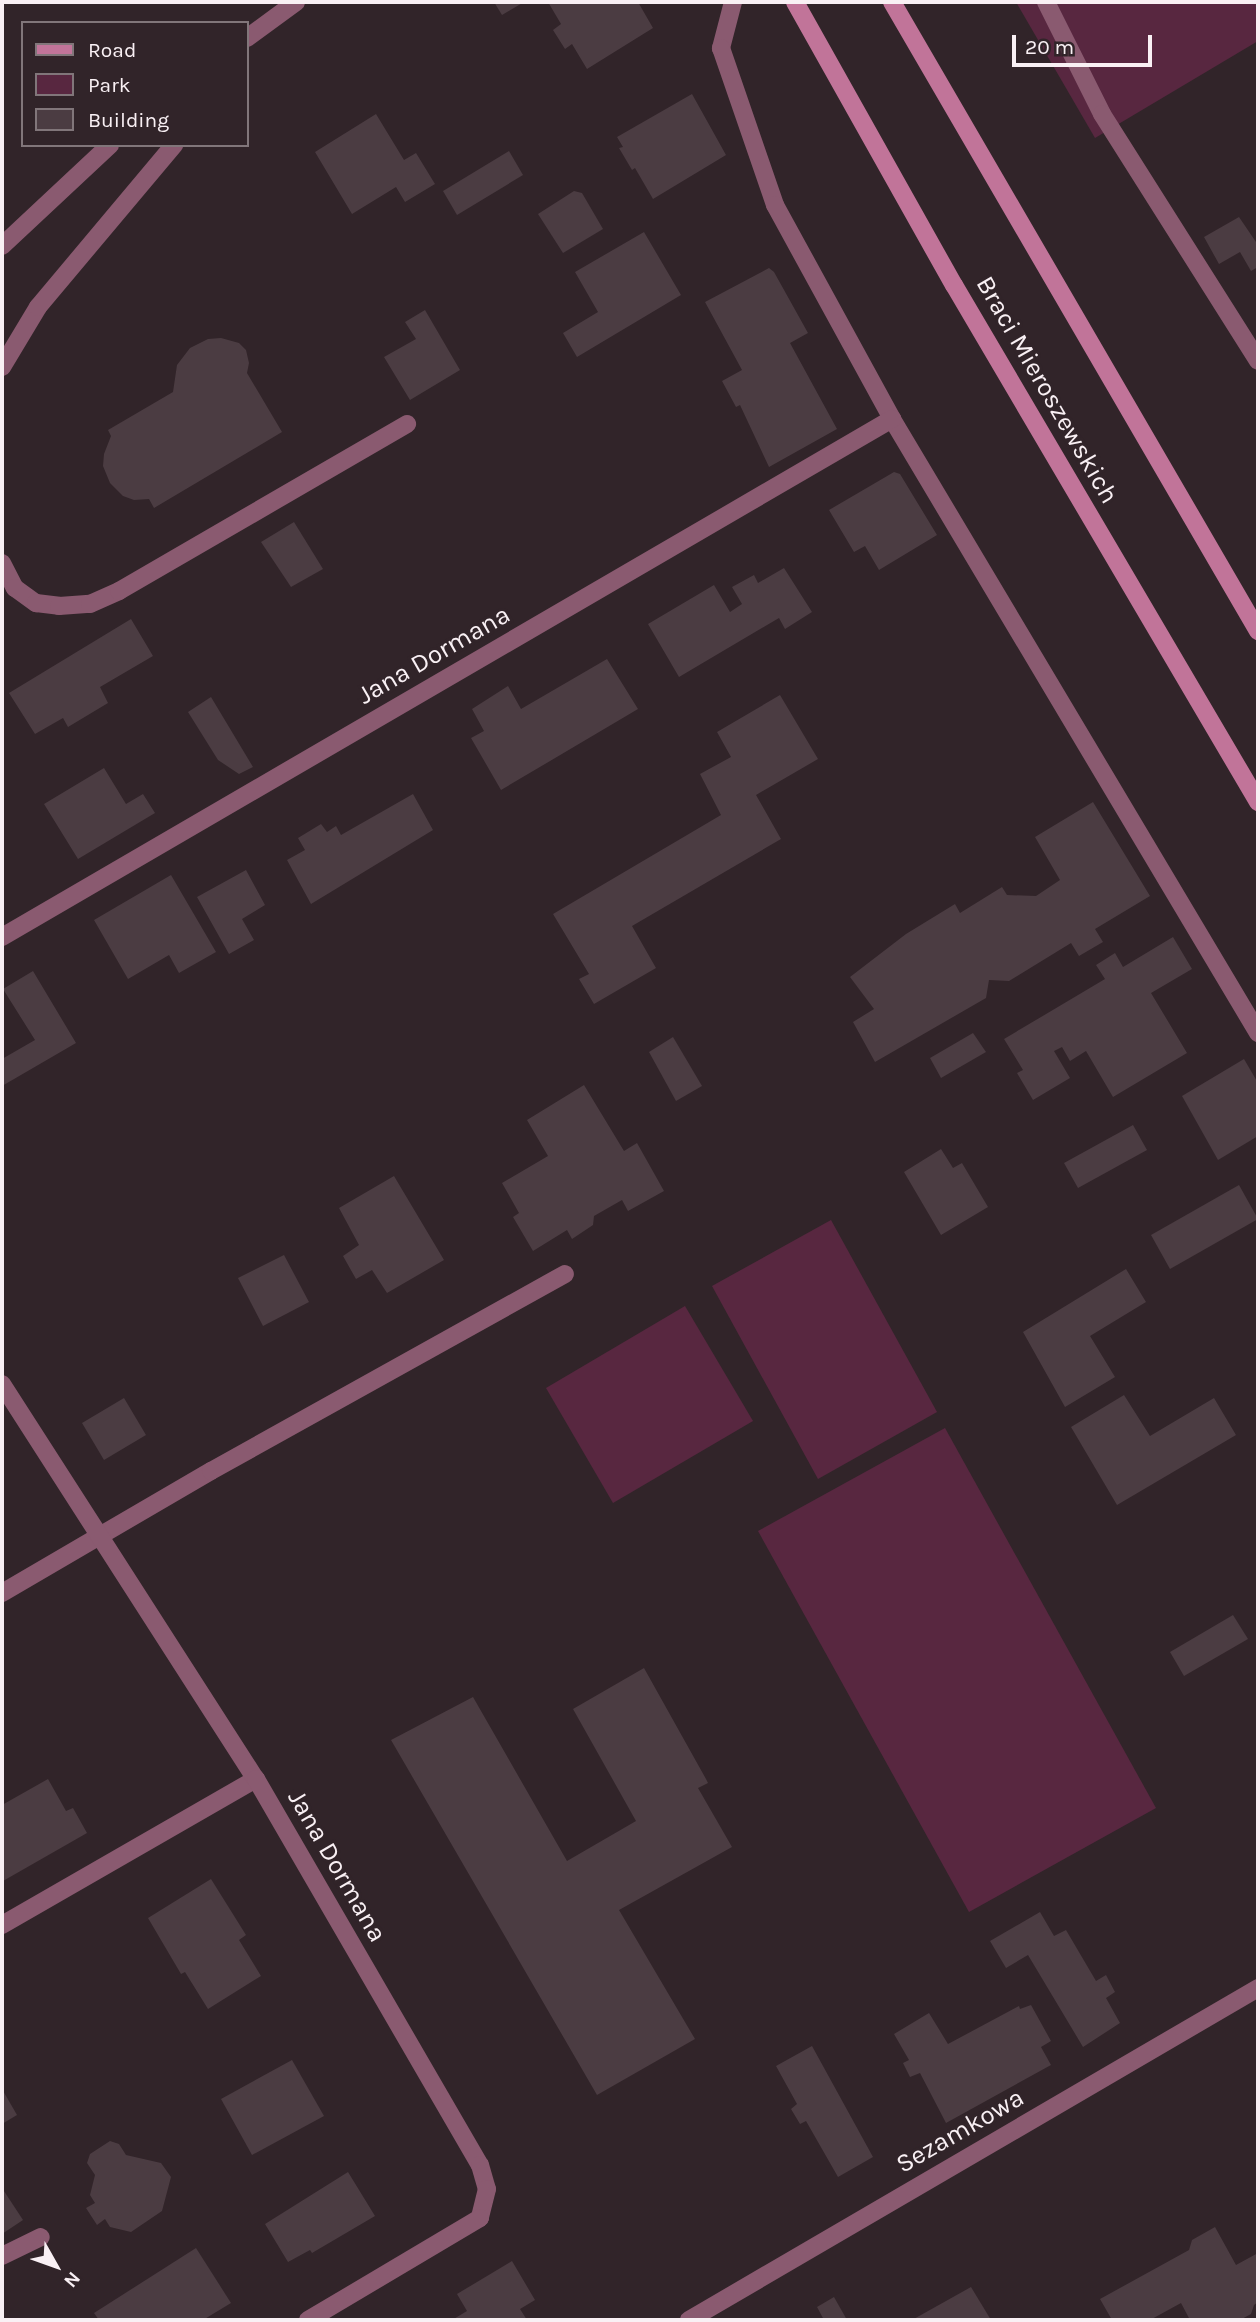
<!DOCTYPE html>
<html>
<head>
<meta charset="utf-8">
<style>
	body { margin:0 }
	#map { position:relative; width:1260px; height:2322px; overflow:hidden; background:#312429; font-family:Karla,sans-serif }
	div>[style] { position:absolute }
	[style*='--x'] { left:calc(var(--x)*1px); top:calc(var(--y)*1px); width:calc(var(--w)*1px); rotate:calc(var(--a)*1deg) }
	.green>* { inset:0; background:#582740 }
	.building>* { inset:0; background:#4b3c42 }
	.lane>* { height:18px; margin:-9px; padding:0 9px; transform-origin:9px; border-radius:9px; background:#8a5a70 }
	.street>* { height:18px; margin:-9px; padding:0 9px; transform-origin:9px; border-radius:9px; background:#8a5a70 }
	.secondary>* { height:18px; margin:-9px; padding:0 9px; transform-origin:9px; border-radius:9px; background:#c17499 }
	span { translate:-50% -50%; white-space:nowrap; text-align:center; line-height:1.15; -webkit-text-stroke:6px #312429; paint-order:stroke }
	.street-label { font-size:26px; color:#f9f0f4 }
	.frame { position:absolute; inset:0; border:4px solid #f9f0f4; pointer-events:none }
	.legend { position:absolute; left:21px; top:21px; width:228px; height:126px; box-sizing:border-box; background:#312429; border:2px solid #81767a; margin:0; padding:9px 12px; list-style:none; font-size:21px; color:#f9f0f4 }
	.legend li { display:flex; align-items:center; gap:14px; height:35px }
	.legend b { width:35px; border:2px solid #81767a }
	.north { position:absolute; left:21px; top:2231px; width:70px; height:70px; -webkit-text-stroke:5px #312429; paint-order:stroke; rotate:130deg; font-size:19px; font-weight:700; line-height:28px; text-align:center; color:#f9f0f4 }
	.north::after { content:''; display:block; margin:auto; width:24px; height:32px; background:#f9f0f4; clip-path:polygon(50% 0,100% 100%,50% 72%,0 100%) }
	.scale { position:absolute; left:1012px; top:35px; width:140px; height:32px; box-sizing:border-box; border:4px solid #f9f0f4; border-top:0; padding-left:9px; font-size:21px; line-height:24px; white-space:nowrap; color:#f9f0f4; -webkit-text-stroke:5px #312429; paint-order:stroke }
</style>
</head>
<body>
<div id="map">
	<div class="green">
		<div style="clip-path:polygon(1016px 2px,1258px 2px,1258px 41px,1095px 138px)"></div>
		<div style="clip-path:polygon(831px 1220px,937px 1412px,818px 1479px,712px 1286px)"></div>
		<div style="clip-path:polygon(685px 1306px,753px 1421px,613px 1503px,546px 1388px)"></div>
		<div style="clip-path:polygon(945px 1428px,1156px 1808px,969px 1912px,758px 1531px)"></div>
	</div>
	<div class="building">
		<div style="clip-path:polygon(494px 2px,524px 2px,502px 15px)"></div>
		<div style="clip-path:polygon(548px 2px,638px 2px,653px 28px,587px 69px,572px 44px,565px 49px,553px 30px,561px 24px)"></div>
		<div style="clip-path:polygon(692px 94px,726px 155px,653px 199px,635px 168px,632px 170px,619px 148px,623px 147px,617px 137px)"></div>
		<div style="clip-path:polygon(376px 114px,404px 160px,416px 153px,435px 184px,405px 202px,396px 187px,352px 214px,315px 152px)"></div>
		<div style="clip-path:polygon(509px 151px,523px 175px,457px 215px,443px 191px)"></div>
		<div style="clip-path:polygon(574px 191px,582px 193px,603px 229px,563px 253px,538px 214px)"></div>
		<div style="clip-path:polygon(1239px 217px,1256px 242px,1258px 241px,1258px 267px,1251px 271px,1240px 252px,1219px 264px,1204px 237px)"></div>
		<div style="clip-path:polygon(644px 232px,681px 295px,577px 357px,563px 333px,598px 312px,575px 272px)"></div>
		<div style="clip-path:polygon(769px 268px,774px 272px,808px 333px,790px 343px,837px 429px,769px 467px,740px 405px,736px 407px,722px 381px,742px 370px,705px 302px)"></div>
		<div style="clip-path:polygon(425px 310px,460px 370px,410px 400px,384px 357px,416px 339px,405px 322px)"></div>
		<div style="clip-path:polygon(221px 338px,239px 343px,246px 350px,249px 363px,247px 373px,282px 432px,154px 508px,149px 499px,134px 500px,123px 496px,110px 483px,103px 466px,104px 454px,111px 436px,108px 430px,173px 392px,177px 365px,190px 348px,208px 339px)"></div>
		<div style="clip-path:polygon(894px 472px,900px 474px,937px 535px,879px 570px,865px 546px,854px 552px,829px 510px)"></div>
		<div style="clip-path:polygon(294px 522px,323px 569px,291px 587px,261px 542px)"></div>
		<div style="clip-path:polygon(784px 568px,812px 612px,785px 629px,779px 618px,679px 677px,648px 624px,714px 585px,730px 612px,742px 604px,732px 587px,754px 575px,758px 583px)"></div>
		<div style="clip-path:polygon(131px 619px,153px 656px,100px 687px,108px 703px,68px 727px,63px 718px,35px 734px,9px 693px)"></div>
		<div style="clip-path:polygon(607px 659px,638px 709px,501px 790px,471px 738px,484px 731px,472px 709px,508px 686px,521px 709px)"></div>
		<div style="clip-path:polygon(780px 695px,818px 759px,756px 795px,781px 839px,632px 926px,656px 968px,594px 1004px,579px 979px,589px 974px,553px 914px,721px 815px,700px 774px,731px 757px,717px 732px)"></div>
		<div style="clip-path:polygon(211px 697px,253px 767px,239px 774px,218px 760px,188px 712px)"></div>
		<div style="clip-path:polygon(104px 768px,126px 804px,143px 794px,155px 813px,78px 859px,44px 804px)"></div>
		<div style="clip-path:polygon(413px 794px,433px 830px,311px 904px,287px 860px,305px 850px,298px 838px,321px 824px,327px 832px,336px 826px,341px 835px)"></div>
		<div style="clip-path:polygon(1093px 802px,1150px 896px,1095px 929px,1103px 942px,1079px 956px,1071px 943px,1009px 981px,989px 980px,986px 998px,875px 1062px,853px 1022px,874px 1009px,850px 977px,906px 934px,955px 904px,960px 913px,1002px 887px,1007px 895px,1036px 896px,1060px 880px,1035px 837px)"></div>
		<div style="clip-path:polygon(246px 870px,265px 905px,242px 919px,254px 940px,229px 954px,197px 897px)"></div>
		<div style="clip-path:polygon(171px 875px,216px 952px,179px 973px,169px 955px,128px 979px,94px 920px)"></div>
		<div style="clip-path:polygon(1173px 937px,1192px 969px,1151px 993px,1187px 1053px,1113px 1097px,1086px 1051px,1070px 1061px,1062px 1047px,1054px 1051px,1070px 1078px,1033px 1100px,1017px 1073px,1023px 1070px,1004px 1039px,1105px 979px,1096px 965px,1115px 953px,1123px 967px)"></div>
		<div style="clip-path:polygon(33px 971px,76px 1043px,2px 1086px,2px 1059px,35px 1040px,3px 989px)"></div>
		<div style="clip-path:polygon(973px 1033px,986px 1052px,941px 1078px,930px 1058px)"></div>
		<div style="clip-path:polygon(673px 1037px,702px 1086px,676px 1101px,649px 1052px)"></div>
		<div style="clip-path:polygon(1244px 1059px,1258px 1083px,1258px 1136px,1218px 1160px,1182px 1096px)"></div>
		<div style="clip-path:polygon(584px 1085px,624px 1151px,637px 1143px,664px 1191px,628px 1211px,622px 1200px,594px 1216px,593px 1225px,572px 1239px,567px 1230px,533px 1251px,513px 1217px,519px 1213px,502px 1183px,548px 1156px,527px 1120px)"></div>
		<div style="clip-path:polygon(1133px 1125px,1147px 1150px,1078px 1188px,1064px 1163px)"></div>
		<div style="clip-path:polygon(941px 1149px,953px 1168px,962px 1163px,988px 1207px,941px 1235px,904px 1172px)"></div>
		<div style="clip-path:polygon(394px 1176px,444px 1260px,387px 1293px,372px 1270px,356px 1279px,343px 1256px,359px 1245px,339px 1208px)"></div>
		<div style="clip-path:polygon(1239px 1185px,1258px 1219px,1170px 1269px,1151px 1235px)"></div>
		<div style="clip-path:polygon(284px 1255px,309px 1302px,263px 1326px,238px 1278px)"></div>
		<div style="clip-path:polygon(1126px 1269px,1146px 1302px,1090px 1336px,1115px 1377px,1065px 1407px,1023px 1332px)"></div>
		<div style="clip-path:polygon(1124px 1395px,1150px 1436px,1214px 1398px,1236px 1435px,1117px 1505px,1071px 1427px)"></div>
		<div style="clip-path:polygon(124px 1398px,146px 1435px,104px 1460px,82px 1423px)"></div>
		<div style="clip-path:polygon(1233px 1615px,1248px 1639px,1184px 1676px,1170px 1652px)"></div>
		<div style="clip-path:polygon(644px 1668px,706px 1779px,708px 1783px,698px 1788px,732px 1847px,619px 1910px,695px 2039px,597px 2095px,391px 1740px,473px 1697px,567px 1861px,636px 1821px,573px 1709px)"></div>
		<div style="clip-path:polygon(48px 1779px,66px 1811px,73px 1808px,87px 1833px,3px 1881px,2px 1805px)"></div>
		<div style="clip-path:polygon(211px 1879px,246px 1935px,239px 1940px,261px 1976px,208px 2009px,185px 1972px,181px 1974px,148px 1918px)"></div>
		<div style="clip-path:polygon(1040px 1912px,1054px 1936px,1066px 1930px,1096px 1981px,1106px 1975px,1115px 1992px,1106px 1998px,1120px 2023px,1083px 2047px,1028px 1955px,1006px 1968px,990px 1941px)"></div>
		<div style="clip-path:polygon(1031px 2005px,1051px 2041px,1041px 2047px,1051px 2065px,946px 2123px,920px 2073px,910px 2077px,903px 2063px,909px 2060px,894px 2034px,929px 2013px,948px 2044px,1019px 2006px,1020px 2009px)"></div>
		<div style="clip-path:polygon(812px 2046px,873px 2157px,838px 2177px,806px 2121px,800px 2124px,791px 2109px,797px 2104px,776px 2066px)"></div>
		<div style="clip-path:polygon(292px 2060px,324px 2116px,252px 2155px,221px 2099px)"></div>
		<div style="clip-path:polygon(2px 2089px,17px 2115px,2px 2124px)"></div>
		<div style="clip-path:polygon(110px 2141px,119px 2144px,126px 2155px,161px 2163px,171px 2177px,162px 2211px,131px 2232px,110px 2227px,105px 2219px,97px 2225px,86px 2208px,95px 2203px,90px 2195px,95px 2175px,87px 2163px,90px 2154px)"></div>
		<div style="clip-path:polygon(348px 2172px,375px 2216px,312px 2253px,310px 2250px,288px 2262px,265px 2224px)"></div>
		<div style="clip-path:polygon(2px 2188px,23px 2220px,2px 2234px)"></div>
		<div style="clip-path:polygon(1215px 2227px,1236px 2265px,1258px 2253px,1258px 2302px,1254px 2305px,1251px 2314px,1240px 2320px,1190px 2320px,1181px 2303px,1150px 2320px,1112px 2320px,1100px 2299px,1189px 2250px,1192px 2240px)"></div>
		<div style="clip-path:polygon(196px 2248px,231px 2303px,203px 2320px,99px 2320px,94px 2313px)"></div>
		<div style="clip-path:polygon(512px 2261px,535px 2300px,520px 2309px,527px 2320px,452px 2320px,467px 2311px,457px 2294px)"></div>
		<div style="clip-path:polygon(971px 2287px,991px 2320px,912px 2320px)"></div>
		<div style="clip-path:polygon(834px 2297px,847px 2320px,824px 2320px,817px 2307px)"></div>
	</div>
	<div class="lane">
		<div style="--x:733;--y:2;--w:48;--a:104.6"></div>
		<div style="--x:721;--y:48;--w:166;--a:71"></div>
		<div style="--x:775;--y:205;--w:244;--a:61.3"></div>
		<div style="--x:892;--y:419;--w:715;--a:59.2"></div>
		<div style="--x:1046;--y:2;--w:125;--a:63.4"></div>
		<div style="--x:1102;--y:114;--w:292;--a:57.7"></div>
		<div style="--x:2;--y:367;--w:70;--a:-59"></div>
		<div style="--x:38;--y:307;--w:212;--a:-50"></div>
		<div style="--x:2;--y:563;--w:28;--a:63"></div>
		<div style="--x:15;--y:588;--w:26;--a:36"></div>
		<div style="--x:36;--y:603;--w:23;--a:7"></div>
		<div style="--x:59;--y:606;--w:31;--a:-4"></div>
		<div style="--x:90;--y:604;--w:32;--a:-24"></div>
		<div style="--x:119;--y:591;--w:333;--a:-30.1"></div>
		<div style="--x:2;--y:1593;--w:242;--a:-30.3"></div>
		<div style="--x:211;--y:1471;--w:405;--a:-29.1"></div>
		<div style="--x:2;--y:1925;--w:293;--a:-29.9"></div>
		<div style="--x:2;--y:2256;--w:43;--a:-26"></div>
	</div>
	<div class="street">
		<div style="--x:247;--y:38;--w:61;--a:-36.3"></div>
		<div style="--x:2;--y:246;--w:148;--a:-43.1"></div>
		<div style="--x:2;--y:937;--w:1030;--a:-30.2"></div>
		<div style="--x:2;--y:1384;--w:470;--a:57.3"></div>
		<div style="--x:256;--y:1779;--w:446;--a:59.9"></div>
		<div style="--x:480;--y:2165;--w:25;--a:74"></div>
		<div style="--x:487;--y:2189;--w:30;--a:104"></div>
		<div style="--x:480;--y:2218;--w:200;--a:149.3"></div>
		<div style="--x:689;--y:2320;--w:659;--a:-30.26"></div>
	</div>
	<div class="secondary">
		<div style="--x:795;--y:2;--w:325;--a:60.7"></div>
		<div style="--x:954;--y:285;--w:600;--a:59.54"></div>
		<div style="--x:892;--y:2;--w:728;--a:59.81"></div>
	</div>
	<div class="street-label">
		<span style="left:1047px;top:390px;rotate:60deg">Braci Mieroszewskich</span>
		<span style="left:434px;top:655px;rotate:-30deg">Jana Dormana</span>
		<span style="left:337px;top:1866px;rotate:60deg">Jana Dormana</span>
		<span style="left:960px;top:2131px;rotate:-30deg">Sezamkowa</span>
	</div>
	<div class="frame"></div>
	<ul class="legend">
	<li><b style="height:9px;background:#c17499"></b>Road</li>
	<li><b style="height:19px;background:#582740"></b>Park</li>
	<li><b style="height:19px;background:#4b3c42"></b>Building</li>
	</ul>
	<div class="north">N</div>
	<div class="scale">20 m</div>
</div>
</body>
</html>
